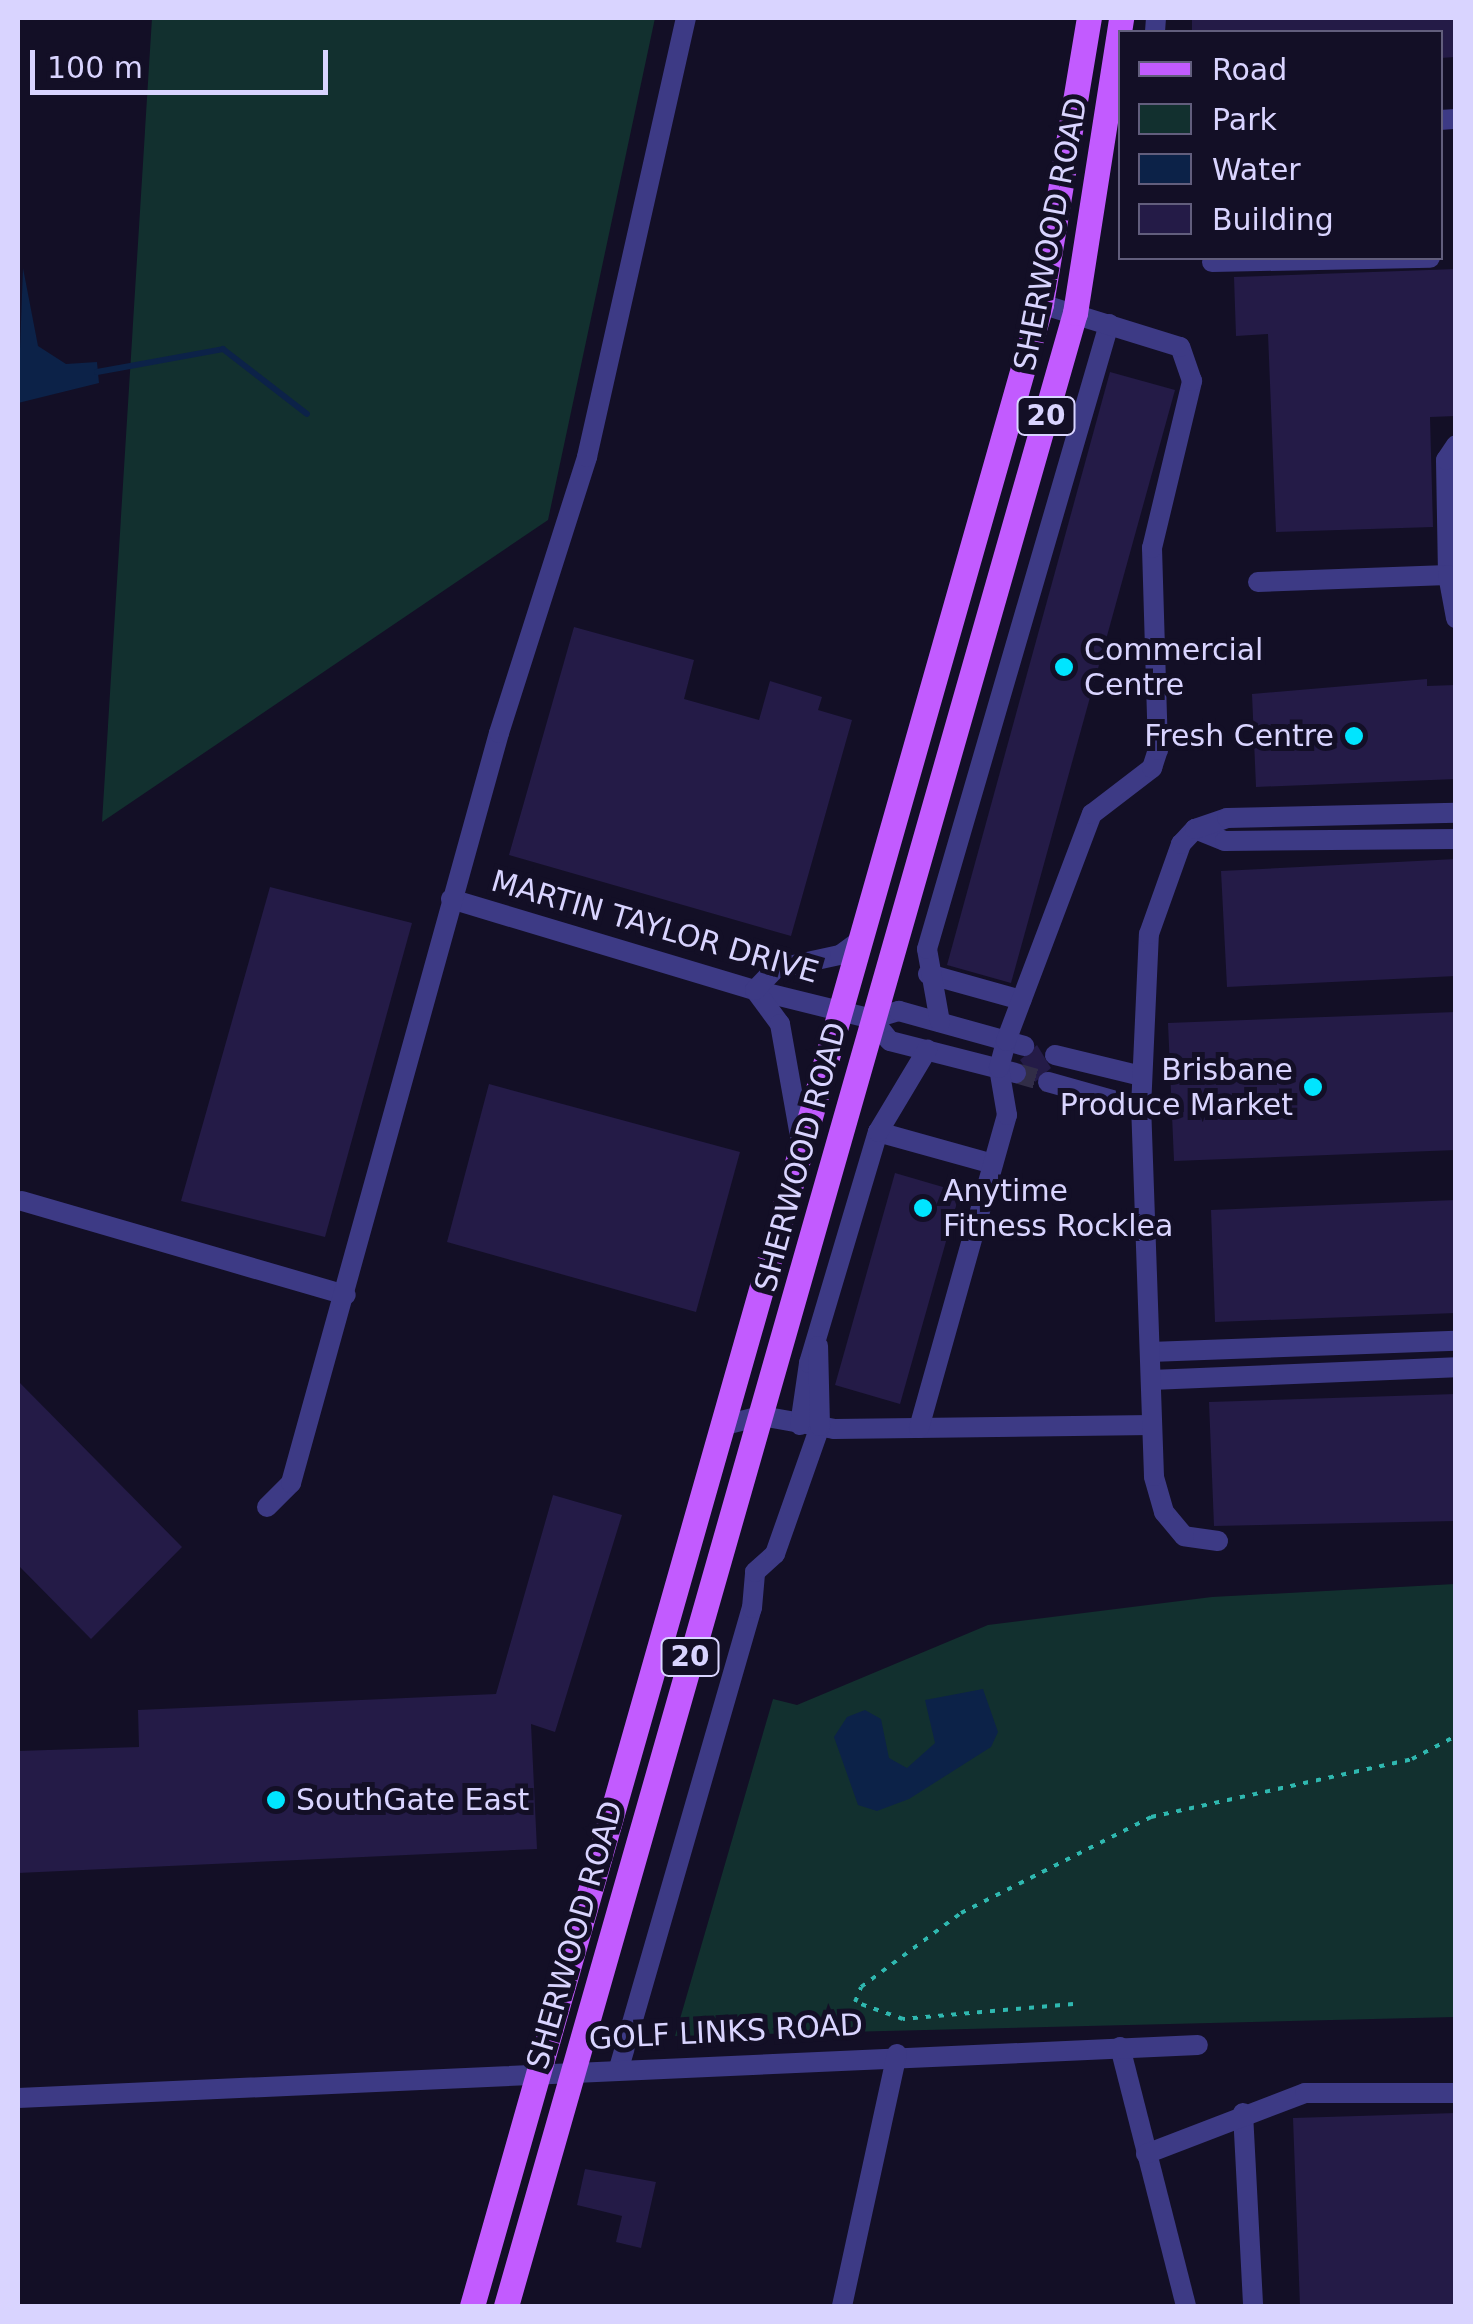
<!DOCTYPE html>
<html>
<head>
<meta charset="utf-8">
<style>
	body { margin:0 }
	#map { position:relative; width:1473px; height:2324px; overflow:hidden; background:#130f26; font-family:"DejaVu Sans",sans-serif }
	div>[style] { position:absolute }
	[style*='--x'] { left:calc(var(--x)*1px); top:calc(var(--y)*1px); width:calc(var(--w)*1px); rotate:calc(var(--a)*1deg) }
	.green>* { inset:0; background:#12302f }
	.water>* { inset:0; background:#0c2248 }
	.stream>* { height:6px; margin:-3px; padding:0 3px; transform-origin:3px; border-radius:3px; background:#0c2248 }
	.building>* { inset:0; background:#241b47 }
	.minor-tunnel>* { height:20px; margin-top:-10px; transform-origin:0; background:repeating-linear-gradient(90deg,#312d47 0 20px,transparent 0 30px) }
	.path>* { height:4px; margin-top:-2px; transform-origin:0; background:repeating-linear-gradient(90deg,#2fb8b0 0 5px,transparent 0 13px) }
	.minor>* { height:20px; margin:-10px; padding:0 10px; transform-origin:10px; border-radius:10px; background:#3d3a85 }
	.major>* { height:25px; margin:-12.5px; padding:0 12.5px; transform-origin:12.5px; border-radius:12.5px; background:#c25bff }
	.dots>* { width:28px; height:28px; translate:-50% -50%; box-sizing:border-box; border:5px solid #130f26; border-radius:50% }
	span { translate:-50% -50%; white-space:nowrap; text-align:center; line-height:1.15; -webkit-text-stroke:10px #130f26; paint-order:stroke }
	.shield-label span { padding:2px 8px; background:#130f26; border:2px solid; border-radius:8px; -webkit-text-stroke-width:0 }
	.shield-label { font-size:28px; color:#d9d4ff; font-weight:700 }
	.street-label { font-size:30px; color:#d9d4ff }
	.poi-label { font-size:30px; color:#d9d4ff }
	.left { translate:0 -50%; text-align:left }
	.right { translate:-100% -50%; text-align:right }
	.frame { position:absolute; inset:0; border:20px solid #d9d4ff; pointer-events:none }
	.legend { position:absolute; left:1118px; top:30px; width:325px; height:230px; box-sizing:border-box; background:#130f26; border:2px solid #625e7d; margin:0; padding:12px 18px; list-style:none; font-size:30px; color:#d9d4ff }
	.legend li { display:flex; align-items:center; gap:20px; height:50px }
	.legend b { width:50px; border:2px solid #625e7d }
	.scale { position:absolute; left:30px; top:50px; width:298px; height:45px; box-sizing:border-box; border:5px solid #d9d4ff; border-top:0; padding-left:12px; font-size:30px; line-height:35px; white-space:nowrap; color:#d9d4ff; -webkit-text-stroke:8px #130f26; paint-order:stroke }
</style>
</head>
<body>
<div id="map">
	<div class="green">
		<div style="clip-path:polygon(152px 18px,655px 18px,548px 520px,102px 822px)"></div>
		<div style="clip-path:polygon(1455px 1584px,1455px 2017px,675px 2036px,773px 1699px,797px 1705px,988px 1625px,1212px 1597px)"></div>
	</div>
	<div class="water">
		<div style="clip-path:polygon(23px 268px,38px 346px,66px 364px,97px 362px,99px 383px,18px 403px)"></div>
		<div style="clip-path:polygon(983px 1689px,998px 1732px,991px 1747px,909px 1799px,877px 1811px,858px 1805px,834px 1737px,847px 1717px,865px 1710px,881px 1719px,889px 1758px,907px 1768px,935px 1743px,925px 1700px)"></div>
	</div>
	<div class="stream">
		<div style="--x:97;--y:372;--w:128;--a:-10.3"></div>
		<div style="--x:223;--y:349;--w:106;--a:37.7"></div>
	</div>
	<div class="building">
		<div style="clip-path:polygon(1192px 18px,1456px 18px,1456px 57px,1440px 58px,1440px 32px,1192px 32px)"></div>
		<div style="clip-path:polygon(1456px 269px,1456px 416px,1430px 417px,1433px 527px,1276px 532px,1268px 334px,1236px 336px,1234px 277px)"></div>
		<div style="clip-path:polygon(1110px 372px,1175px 390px,1011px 983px,947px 965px)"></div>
		<div style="clip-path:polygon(574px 627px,694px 660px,684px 699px,759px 720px,770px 681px,822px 697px,818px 710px,852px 720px,791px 936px,509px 855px)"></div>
		<div style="clip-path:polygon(1427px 679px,1427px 686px,1456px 685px,1456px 779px,1256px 787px,1252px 694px)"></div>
		<div style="clip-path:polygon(1456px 859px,1456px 976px,1227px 987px,1221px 871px)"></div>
		<div style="clip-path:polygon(270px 887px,412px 923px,325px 1237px,181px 1201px)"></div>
		<div style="clip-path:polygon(1456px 1012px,1456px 1150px,1174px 1161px,1168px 1023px)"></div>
		<div style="clip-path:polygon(1037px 1045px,1051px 1068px,1035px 1082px,1020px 1060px)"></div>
		<div style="clip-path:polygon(489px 1084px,740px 1152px,696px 1312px,447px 1242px)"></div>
		<div style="clip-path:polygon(895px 1173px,960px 1192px,900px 1404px,835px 1385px)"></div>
		<div style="clip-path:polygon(1456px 1200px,1456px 1313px,1215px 1322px,1211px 1210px)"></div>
		<div style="clip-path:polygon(18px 1381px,182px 1547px,91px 1639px,18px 1565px)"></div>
		<div style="clip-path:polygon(1456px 1394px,1456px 1521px,1214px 1526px,1209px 1402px)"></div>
		<div style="clip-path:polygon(553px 1495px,622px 1515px,555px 1732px,531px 1724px,537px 1849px,18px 1873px,18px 1751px,139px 1747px,138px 1710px,496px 1694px)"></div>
		<div style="clip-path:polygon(1456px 2113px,1456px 2306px,1300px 2306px,1293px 2118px)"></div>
		<div style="clip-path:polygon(585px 2169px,656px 2182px,641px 2248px,616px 2242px,622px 2216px,577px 2205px)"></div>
	</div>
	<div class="minor-tunnel">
		<div style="--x:1016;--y:1073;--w:33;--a:16"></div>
	</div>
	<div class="path">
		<div style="--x:1073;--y:2004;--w:171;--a:175"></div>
		<div style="--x:903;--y:2019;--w:51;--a:-160.5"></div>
		<div style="--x:855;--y:2002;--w:16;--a:-68"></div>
		<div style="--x:861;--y:1987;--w:124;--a:-36.5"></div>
		<div style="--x:961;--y:1913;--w:213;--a:-26.8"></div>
		<div style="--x:1151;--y:1817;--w:267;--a:-12.5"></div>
		<div style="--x:1412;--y:1759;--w:50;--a:-27.6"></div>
	</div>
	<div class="minor">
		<div style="--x:1155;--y:32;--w:14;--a:-86"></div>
		<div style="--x:1440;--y:120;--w:16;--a:-4"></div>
		<div style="--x:1212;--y:262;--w:218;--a:-1.1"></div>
		<div style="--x:1448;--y:575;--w:115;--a:-91"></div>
		<div style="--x:1446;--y:460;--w:18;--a:-56"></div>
		<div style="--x:1258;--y:582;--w:190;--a:-2.1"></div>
		<div style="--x:1448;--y:575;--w:44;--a:79.5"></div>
		<div style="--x:1195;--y:829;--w:32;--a:22"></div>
		<div style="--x:1225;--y:841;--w:231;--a:-0.5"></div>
		<div style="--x:451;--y:899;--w:317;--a:16.7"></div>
		<div style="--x:755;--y:990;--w:121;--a:13.9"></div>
		<div style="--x:872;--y:1019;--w:28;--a:-17"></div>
		<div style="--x:899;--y:1011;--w:130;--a:15.6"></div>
		<div style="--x:928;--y:974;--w:97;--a:15.6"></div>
		<div style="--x:755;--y:990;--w:42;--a:53.7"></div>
		<div style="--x:780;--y:1024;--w:125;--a:79.9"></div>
		<div style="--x:755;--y:990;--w:29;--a:-46"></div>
		<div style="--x:775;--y:969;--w:66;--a:-12.2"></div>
		<div style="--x:840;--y:955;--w:29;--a:-36"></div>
		<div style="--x:872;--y:1019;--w:28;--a:51"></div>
		<div style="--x:890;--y:1041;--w:130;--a:14.3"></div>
		<div style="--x:940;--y:1022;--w:74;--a:-100.1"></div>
		<div style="--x:927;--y:949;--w:651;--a:-73.76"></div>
		<div style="--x:1055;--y:1055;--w:89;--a:13.7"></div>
		<div style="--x:1048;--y:1082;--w:97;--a:15.6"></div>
		<div style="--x:878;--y:1132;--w:119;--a:15.5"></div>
		<div style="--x:22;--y:1201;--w:337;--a:16.2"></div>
		<div style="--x:1150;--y:1352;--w:306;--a:-2.1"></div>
		<div style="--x:1151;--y:1380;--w:305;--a:-2.4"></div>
		<div style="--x:725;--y:1425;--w:38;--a:-14"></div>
		<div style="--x:762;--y:1416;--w:73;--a:10.2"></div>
		<div style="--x:834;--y:1429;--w:318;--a:-0.7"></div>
		<div style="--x:800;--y:1425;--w:63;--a:-81.7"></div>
		<div style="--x:809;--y:1363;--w:241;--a:-73.4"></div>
		<div style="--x:878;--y:1132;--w:96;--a:-59.1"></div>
		<div style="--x:919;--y:1428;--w:325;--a:-74.3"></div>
		<div style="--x:1007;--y:1115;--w:48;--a:-99.7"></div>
		<div style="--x:999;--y:1068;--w:28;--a:-75"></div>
		<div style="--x:1006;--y:1041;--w:243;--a:-69.3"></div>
		<div style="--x:1092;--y:814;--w:76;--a:-37.5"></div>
		<div style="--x:1152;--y:768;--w:19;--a:-72"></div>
		<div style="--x:1158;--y:750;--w:202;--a:-91.7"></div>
		<div style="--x:1152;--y:548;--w:172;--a:-76.5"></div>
		<div style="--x:1192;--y:381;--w:36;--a:-109"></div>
		<div style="--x:1180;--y:347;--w:145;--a:-162.8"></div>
		<div style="--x:267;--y:1507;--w:34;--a:-45"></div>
		<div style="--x:291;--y:1483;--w:778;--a:-74.5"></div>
		<div style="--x:499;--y:733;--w:290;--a:-72.3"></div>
		<div style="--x:587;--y:457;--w:450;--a:-77.3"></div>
		<div style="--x:1218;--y:1541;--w:34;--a:-172"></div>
		<div style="--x:1184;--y:1536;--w:31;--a:-130"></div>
		<div style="--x:1164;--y:1512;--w:37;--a:-106"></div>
		<div style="--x:1154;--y:1476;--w:368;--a:-92"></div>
		<div style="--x:1141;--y:1108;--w:174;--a:-87.4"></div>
		<div style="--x:1149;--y:934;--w:96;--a:-70.4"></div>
		<div style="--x:1181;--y:844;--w:21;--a:-47"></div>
		<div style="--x:1195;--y:829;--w:34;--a:-19"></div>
		<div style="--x:1227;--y:818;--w:229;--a:-1.3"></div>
		<div style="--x:1120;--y:2047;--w:267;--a:75.7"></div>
		<div style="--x:619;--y:2068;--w:479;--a:-73.9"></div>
		<div style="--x:752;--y:1608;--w:36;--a:-85"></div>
		<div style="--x:755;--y:1572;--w:27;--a:-42"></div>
		<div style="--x:775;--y:1554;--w:136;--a:-70.6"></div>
		<div style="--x:820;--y:1426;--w:80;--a:-91.4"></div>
		<div style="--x:18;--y:2098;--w:1181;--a:-2.57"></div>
		<div style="--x:1243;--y:2113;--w:193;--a:87"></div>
		<div style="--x:1146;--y:2154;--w:170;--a:-21"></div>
		<div style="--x:1305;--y:2093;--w:151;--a:0"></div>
		<div style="--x:842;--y:2306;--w:258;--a:-77.7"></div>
	</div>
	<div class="major">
		<div style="--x:472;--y:2306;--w:2081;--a:-74.13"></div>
		<div style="--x:1041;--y:304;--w:290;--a:-80.5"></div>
		<div style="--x:506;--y:2306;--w:2073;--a:-74.07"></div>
		<div style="--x:1075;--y:313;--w:299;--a:-81.1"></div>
	</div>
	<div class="dots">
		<div style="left:1064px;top:667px;background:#00e5ff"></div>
		<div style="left:1354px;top:736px;background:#00e5ff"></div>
		<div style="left:1313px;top:1087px;background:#00e5ff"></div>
		<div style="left:923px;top:1208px;background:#00e5ff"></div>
		<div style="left:276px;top:1800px;background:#00e5ff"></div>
	</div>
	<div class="shield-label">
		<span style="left:1046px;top:416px">20</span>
		<span style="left:690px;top:1657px">20</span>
	</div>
	<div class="street-label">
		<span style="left:1051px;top:234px;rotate:-79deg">SHERWOOD ROAD</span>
		<span style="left:655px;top:927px;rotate:16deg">MARTIN TAYLOR DRIVE</span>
		<span style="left:801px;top:1157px;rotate:-75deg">SHERWOOD ROAD</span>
		<span style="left:575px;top:1935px;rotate:-74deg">SHERWOOD ROAD</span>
		<span style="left:726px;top:2032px;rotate:-3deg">GOLF LINKS ROAD</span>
	</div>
	<div class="poi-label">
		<span class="left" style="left:1084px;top:667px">Commercial<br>Centre</span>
		<span class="right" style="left:1334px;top:736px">Fresh Centre</span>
		<span class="right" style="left:1293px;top:1087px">Brisbane<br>Produce Market</span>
		<span class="left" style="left:943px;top:1208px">Anytime<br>Fitness Rocklea</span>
		<span class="left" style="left:296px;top:1800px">SouthGate East</span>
	</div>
	<div class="frame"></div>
	<ul class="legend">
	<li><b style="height:12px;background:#c25bff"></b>Road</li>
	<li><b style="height:28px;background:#12302f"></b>Park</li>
	<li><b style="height:28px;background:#0c2248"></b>Water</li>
	<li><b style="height:28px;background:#241b47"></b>Building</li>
	</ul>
	<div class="scale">100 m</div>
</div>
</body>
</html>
